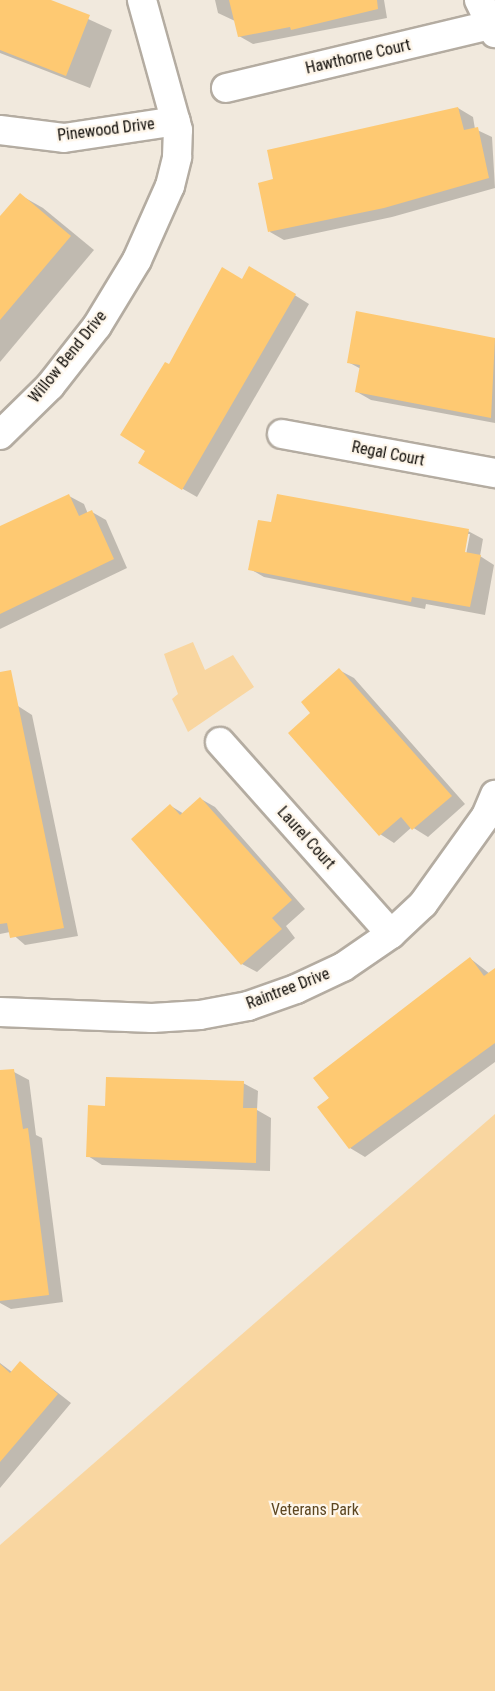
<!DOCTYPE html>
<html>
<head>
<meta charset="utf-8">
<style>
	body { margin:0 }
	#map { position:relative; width:495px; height:1691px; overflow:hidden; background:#f1e9dd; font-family:"Roboto Condensed",sans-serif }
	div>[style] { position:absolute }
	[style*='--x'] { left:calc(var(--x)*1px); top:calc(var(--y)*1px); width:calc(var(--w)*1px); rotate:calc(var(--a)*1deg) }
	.green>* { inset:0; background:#f9d6a0 }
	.shadow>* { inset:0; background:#0003 }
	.building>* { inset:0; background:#fec972 }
	.roads { filter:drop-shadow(2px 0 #b4aca1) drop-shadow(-2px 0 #b4aca1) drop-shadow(0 2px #b4aca1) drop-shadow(0 -2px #b4aca1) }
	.minor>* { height:28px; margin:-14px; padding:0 14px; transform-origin:14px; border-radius:14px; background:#fff }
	span { translate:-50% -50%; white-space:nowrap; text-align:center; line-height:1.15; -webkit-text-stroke:4.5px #fef6ea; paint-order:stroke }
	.street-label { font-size:16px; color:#0f0c08 }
	.park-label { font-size:16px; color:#5c4621 }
</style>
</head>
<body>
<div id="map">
	<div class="green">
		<div style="clip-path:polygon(193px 642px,205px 670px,233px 655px,254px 687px,188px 732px,172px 699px,178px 694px,164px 654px)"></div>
		<div style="clip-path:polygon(495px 1114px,495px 1691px,0 1691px,0 1545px)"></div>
	</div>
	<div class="shadow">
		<div style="clip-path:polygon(0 0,47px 0,112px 30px,90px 88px,0 53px)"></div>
		<div style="clip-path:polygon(215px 0,384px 0,387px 18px,253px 44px,239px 36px,235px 21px,218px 13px)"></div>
		<div style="clip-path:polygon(458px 108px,473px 117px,475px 129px,492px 137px,495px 188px,392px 217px,284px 240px,270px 232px,275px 180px)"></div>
		<div style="clip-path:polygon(20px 195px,43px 208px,94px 250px,0 362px,0 218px)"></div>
		<div style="clip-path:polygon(264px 276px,309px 304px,197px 497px,183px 489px,147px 451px,169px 366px,243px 281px)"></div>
		<div style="clip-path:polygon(357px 313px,495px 339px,495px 423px,371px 400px,357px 392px,361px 369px,348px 362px)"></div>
		<div style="clip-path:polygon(69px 496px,84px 504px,88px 514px,92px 512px,106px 520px,127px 568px,0 629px,0 529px)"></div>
		<div style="clip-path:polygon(evenodd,272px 524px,468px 531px,483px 539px,480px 556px,494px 565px,485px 615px,426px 604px,425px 609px,264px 577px,250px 569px,272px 524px,467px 534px,470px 534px,465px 560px,462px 559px,467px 534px)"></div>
		<div style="clip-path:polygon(339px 670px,354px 678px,465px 804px,428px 837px,412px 827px,394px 843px,380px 834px,312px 713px)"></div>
		<div style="clip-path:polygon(18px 706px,32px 715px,78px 936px,25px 945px,10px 932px,0 934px,0 710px)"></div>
		<div style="clip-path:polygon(201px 799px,215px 807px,305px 909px,286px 926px,295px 938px,257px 972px,242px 964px,171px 806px,184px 814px)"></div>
		<div style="clip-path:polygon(471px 959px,490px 974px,495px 970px,495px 1062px,365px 1157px,350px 1148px,319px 1108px)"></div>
		<div style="clip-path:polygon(14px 1072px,29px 1080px,36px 1135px,42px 1138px,63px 1302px,11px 1309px,0 1303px,0 1073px)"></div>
		<div style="clip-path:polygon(243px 1083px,258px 1091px,257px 1110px,271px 1118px,270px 1171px,102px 1165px,88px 1156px,107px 1107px)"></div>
		<div style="clip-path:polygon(0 1363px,12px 1372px,20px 1363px,71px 1403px,0 1488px)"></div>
	</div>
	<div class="building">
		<div style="clip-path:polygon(0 0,51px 0,90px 15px,66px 76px,0 50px)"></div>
		<div style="clip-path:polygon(229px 0,377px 0,378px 9px,291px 30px,290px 27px,238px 37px)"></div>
		<div style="clip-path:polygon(458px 107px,464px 130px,478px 127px,489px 178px,384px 208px,268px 232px,258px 183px,273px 179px,267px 150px)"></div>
		<div style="clip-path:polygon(20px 193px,71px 236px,0 320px,0 216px)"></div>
		<div style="clip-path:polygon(249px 266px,296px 294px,182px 490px,138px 463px,145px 451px,120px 435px,165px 362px,169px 364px,222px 267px,242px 279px)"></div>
		<div style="clip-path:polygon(356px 311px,495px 338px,491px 418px,355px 392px,360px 365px,347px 363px)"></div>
		<div style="clip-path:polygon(69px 494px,79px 516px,92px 510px,114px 559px,0 614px,0 526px)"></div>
		<div style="clip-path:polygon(277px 494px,469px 529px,465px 552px,481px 555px,470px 607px,412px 597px,411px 602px,248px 570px,258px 520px,271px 522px)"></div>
		<div style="clip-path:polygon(339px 668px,452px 796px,412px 830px,401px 817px,379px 836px,288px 733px,310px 713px,301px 702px)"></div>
		<div style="clip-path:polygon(11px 670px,64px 928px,10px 938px,7px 923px,0 924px,0 672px)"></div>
		<div style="clip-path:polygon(200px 797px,292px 900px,272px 918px,282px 929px,241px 965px,131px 839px,170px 804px,180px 815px)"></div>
		<div style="clip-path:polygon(470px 957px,484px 976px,495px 968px,495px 1043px,349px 1149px,317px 1107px,329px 1098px,313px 1078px)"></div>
		<div style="clip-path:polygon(14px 1069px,23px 1129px,28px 1128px,49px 1295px,0 1301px,0 1070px)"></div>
		<div style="clip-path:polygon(106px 1077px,244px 1081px,243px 1108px,257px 1108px,256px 1163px,86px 1157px,88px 1105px,105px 1106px)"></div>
		<div style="clip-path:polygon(20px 1361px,58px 1394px,0 1462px,0 1364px,10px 1373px)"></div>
	</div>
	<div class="roads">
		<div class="minor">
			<div style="--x:479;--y:0;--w:37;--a:64"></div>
			<div style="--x:226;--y:88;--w:272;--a:-13.4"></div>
			<div style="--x:0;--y:130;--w:64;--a:7.1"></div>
			<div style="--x:64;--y:138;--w:113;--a:-8.6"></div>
			<div style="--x:282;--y:434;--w:217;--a:10.4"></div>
			<div style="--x:0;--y:435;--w:70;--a:-44.4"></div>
			<div style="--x:50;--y:386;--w:76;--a:-51.9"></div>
			<div style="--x:97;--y:326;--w:77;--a:-58.8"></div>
			<div style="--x:137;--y:260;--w:81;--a:-66"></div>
			<div style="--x:170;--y:186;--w:30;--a:-76"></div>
			<div style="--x:177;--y:157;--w:27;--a:-88"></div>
			<div style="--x:178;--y:130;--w:135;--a:-105.5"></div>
			<div style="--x:220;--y:742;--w:257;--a:48.3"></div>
			<div style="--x:0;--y:1012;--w:152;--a:2.3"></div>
			<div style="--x:152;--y:1018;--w:48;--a:-3.6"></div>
			<div style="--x:200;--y:1015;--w:49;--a:-10.6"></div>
			<div style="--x:248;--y:1006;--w:51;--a:-19.5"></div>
			<div style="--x:296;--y:989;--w:52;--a:-25.1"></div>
			<div style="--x:343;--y:967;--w:58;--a:-34.5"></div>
			<div style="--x:391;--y:934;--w:44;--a:-43.2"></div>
			<div style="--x:423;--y:904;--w:108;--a:-54.4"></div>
			<div style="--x:486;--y:816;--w:23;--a:-67"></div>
		</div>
	</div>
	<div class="street-label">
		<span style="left:358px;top:57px;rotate:-13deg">Hawthorne Court</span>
		<span style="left:106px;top:130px;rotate:-7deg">Pinewood Drive</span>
		<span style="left:68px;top:357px;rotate:-51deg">Willow Bend Drive</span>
		<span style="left:388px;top:454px;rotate:11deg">Regal Court</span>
		<span style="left:306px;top:838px;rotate:48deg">Laurel Court</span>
		<span style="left:288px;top:989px;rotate:-21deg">Raintree Drive</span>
	</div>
	<div class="park-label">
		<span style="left:315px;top:1510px">Veterans Park</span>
	</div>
</div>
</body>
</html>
